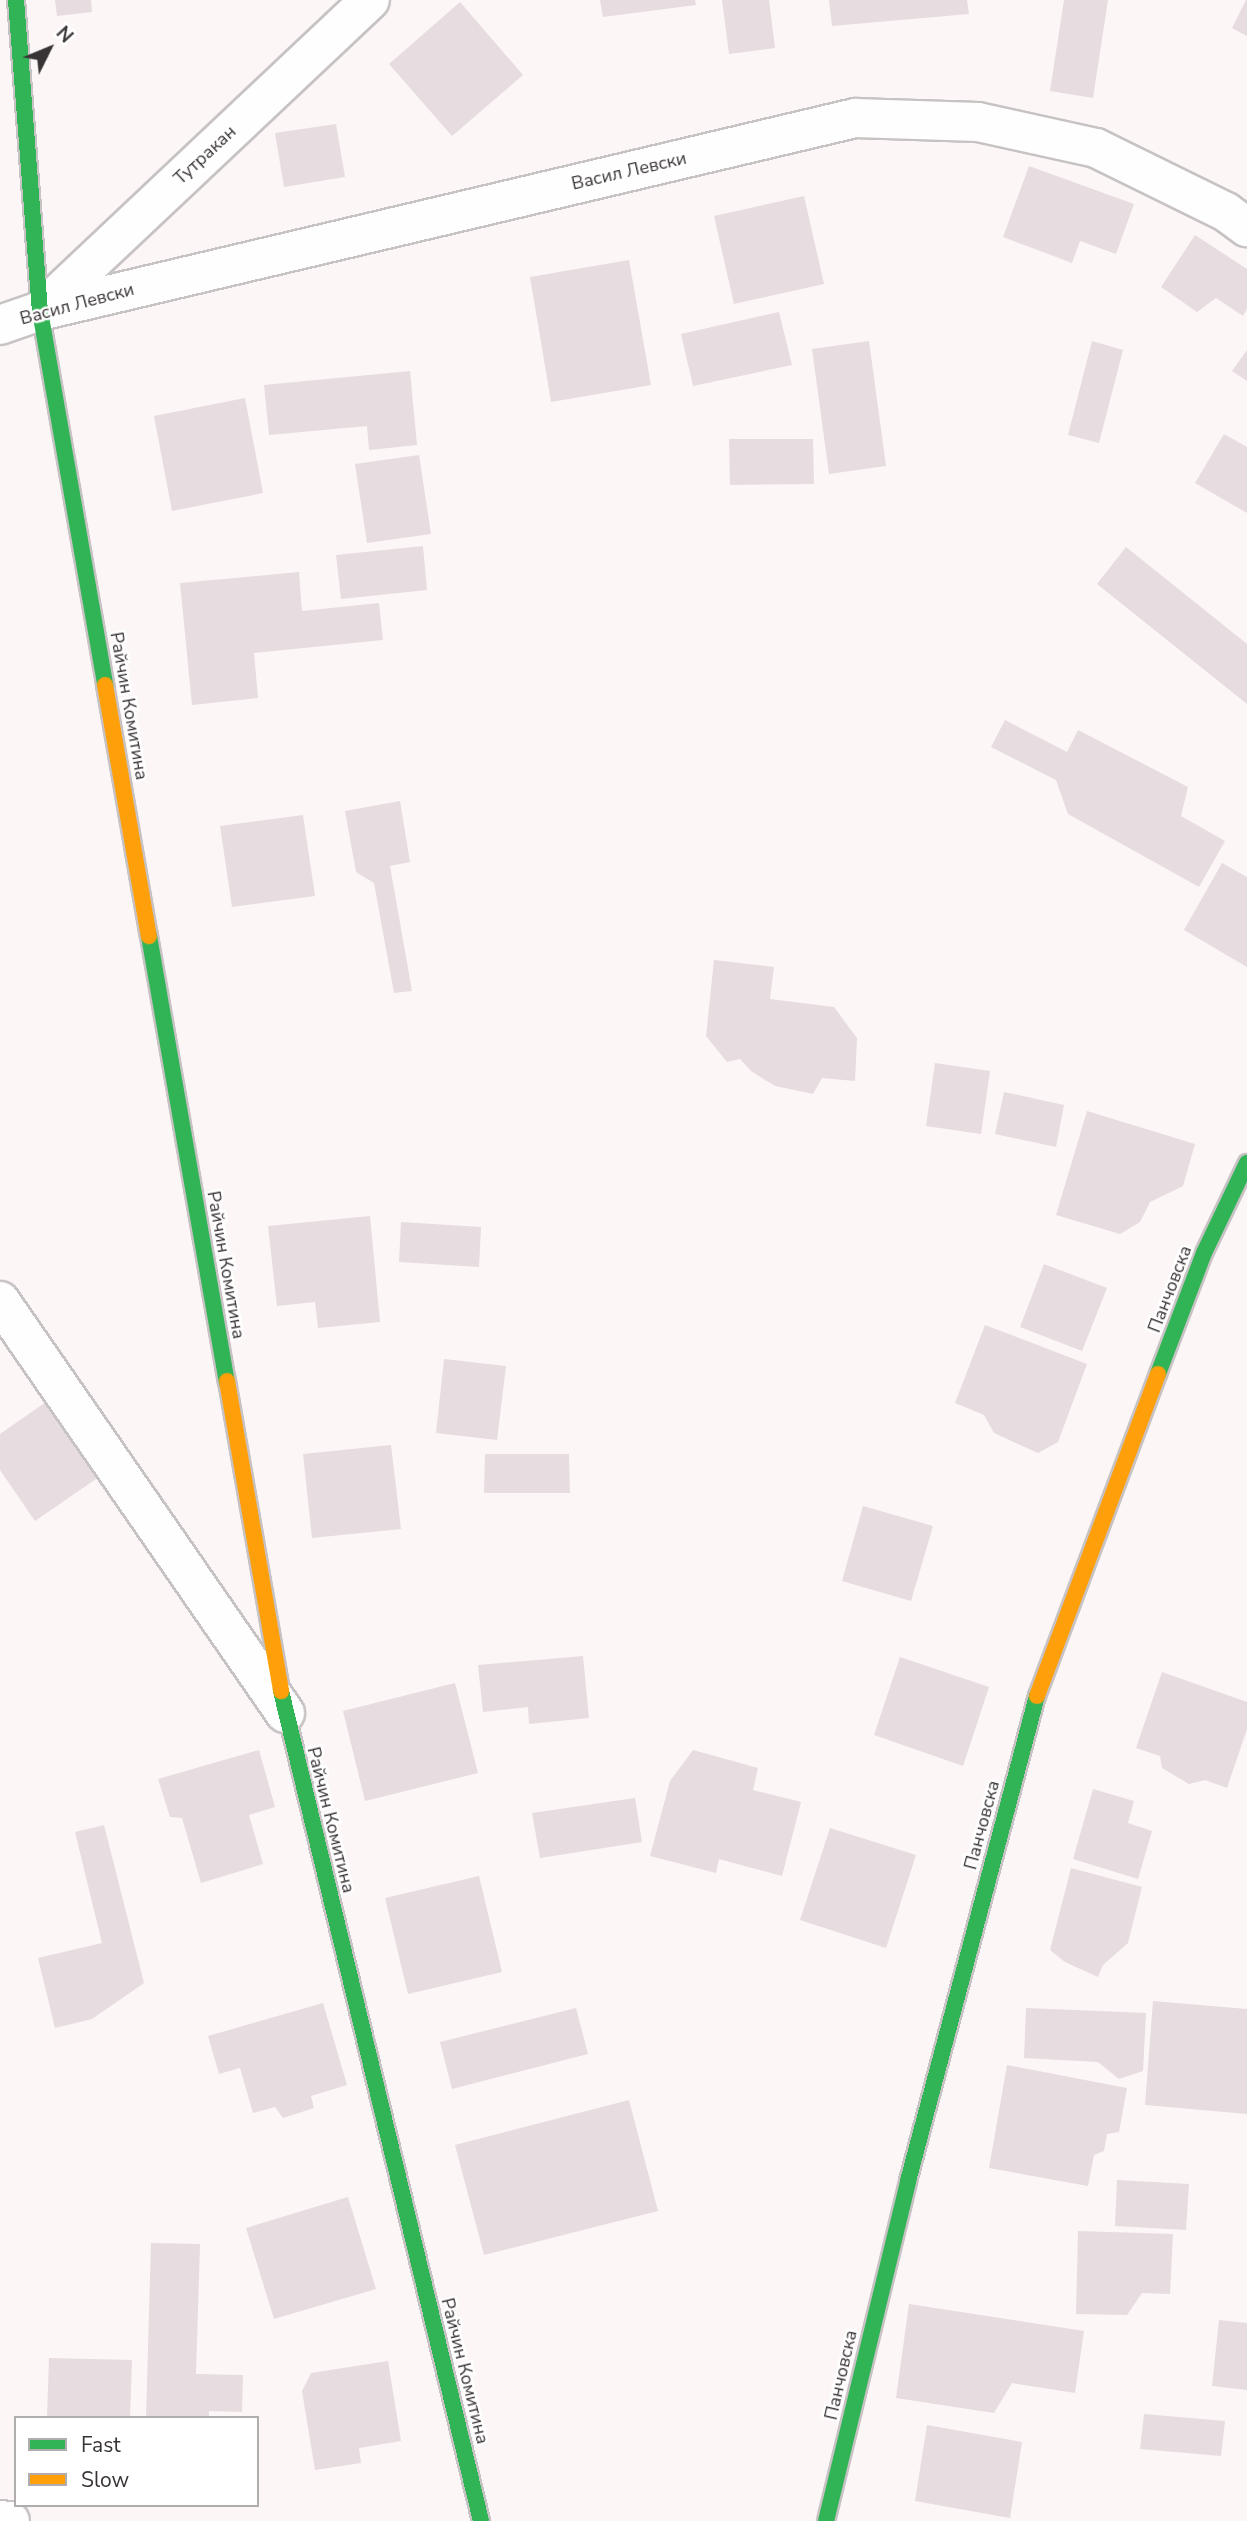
<!DOCTYPE html>
<html>
<head>
<meta charset="utf-8">
<style>
	body { margin:0 }
	#map { position:relative; width:1247px; height:2521px; overflow:hidden; background:#fcf6f7; font-family:"Nunito Sans",sans-serif }
	div>[style] { position:absolute }
	[style*='--x'] { left:calc(var(--x)*1px); top:calc(var(--y)*1px); width:calc(var(--w)*1px); rotate:calc(var(--a)*1deg) }
	.building>* { inset:0; background:#e7dcdf }
	.roads { filter:drop-shadow(2px 0 #c7c2c3) drop-shadow(-2px 0 #c7c2c3) drop-shadow(0 2px #c7c2c3) drop-shadow(0 -2px #c7c2c3) }
	.street>* { height:38px; margin:-19px; padding:0 19px; transform-origin:19px; border-radius:19px; background:#fffefe }
	.fast>* { height:16px; margin:-8px; padding:0 8px; transform-origin:8px; border-radius:8px; background:#30b455 }
	.slow>* { height:16px; margin:-8px; padding:0 8px; transform-origin:8px; border-radius:8px; background:#ff9f0a }
	span { translate:-50% -50%; white-space:nowrap; text-align:center; line-height:1.15; -webkit-text-stroke:5px #fff; paint-order:stroke }
	.street-label { font-size:18px; color:#383334 }
	.legend { position:absolute; left:14px; top:2416px; width:245px; height:91px; box-sizing:border-box; background:#fff; border:2px solid #afadae; margin:0; padding:9px 12px; list-style:none; font-size:21px; color:#383334 }
	.legend li { display:flex; align-items:center; gap:14px; height:35px }
	.legend b { width:35px; border:2px solid #afadae }
	.north { position:absolute; left:14px; top:14px; width:70px; height:70px; -webkit-text-stroke:5px #fff; paint-order:stroke; rotate:47deg; font-size:19px; font-weight:700; line-height:28px; text-align:center; color:#383334 }
	.north::after { content:''; display:block; margin:auto; width:24px; height:32px; background:#383334; clip-path:polygon(50% 0,100% 100%,50% 72%,0 100%) }
</style>
</head>
<body>
<div id="map">
	<div class="building">
		<div style="clip-path:polygon(55px 0,91px 0,92px 12px,57px 16px)"></div>
		<div style="clip-path:polygon(600px 0,695px 0,696px 5px,603px 17px)"></div>
		<div style="clip-path:polygon(722px 0,769px 0,775px 48px,729px 54px)"></div>
		<div style="clip-path:polygon(829px 0,967px 0,969px 14px,832px 26px)"></div>
		<div style="clip-path:polygon(1064px 0,1108px 0,1093px 98px,1050px 91px)"></div>
		<div style="clip-path:polygon(1246px 0,1247px 0,1247px 36px,1232px 28px)"></div>
		<div style="clip-path:polygon(460px 2px,523px 75px,452px 136px,389px 64px)"></div>
		<div style="clip-path:polygon(336px 124px,345px 177px,284px 187px,275px 133px)"></div>
		<div style="clip-path:polygon(1029px 166px,1134px 204px,1116px 254px,1080px 241px,1072px 263px,1003px 237px)"></div>
		<div style="clip-path:polygon(804px 196px,824px 284px,734px 304px,714px 216px)"></div>
		<div style="clip-path:polygon(1195px 235px,1247px 269px,1247px 309px,1243px 316px,1216px 298px,1197px 312px,1161px 287px)"></div>
		<div style="clip-path:polygon(629px 260px,651px 385px,551px 402px,530px 277px)"></div>
		<div style="clip-path:polygon(779px 312px,792px 365px,693px 386px,681px 334px)"></div>
		<div style="clip-path:polygon(869px 341px,886px 466px,829px 474px,812px 349px)"></div>
		<div style="clip-path:polygon(1092px 341px,1123px 350px,1099px 443px,1068px 435px)"></div>
		<div style="clip-path:polygon(1247px 350px,1247px 381px,1232px 371px)"></div>
		<div style="clip-path:polygon(410px 371px,417px 445px,369px 450px,367px 426px,269px 435px,264px 385px)"></div>
		<div style="clip-path:polygon(245px 398px,263px 493px,172px 511px,154px 416px)"></div>
		<div style="clip-path:polygon(1224px 434px,1247px 447px,1247px 513px,1195px 483px)"></div>
		<div style="clip-path:polygon(729px 439px,813px 439px,814px 484px,730px 485px)"></div>
		<div style="clip-path:polygon(419px 455px,431px 534px,367px 543px,355px 464px)"></div>
		<div style="clip-path:polygon(423px 546px,427px 590px,341px 599px,336px 555px)"></div>
		<div style="clip-path:polygon(1126px 547px,1247px 644px,1247px 704px,1097px 584px)"></div>
		<div style="clip-path:polygon(299px 572px,302px 611px,379px 603px,383px 640px,254px 653px,258px 698px,192px 705px,180px 583px)"></div>
		<div style="clip-path:polygon(1005px 720px,1067px 752px,1078px 730px,1188px 787px,1181px 816px,1225px 841px,1199px 887px,1068px 814px,1056px 780px,991px 747px)"></div>
		<div style="clip-path:polygon(400px 801px,410px 862px,390px 866px,412px 991px,394px 993px,374px 883px,356px 872px,345px 811px)"></div>
		<div style="clip-path:polygon(303px 815px,315px 896px,232px 907px,220px 826px)"></div>
		<div style="clip-path:polygon(1222px 863px,1247px 877px,1247px 967px,1184px 930px)"></div>
		<div style="clip-path:polygon(714px 960px,774px 967px,770px 999px,834px 1007px,857px 1038px,855px 1081px,822px 1078px,813px 1094px,775px 1086px,751px 1071px,740px 1059px,727px 1062px,706px 1036px)"></div>
		<div style="clip-path:polygon(935px 1063px,990px 1071px,981px 1134px,926px 1126px)"></div>
		<div style="clip-path:polygon(1004px 1092px,1064px 1105px,1056px 1147px,995px 1134px)"></div>
		<div style="clip-path:polygon(1087px 1111px,1195px 1144px,1183px 1186px,1150px 1202px,1140px 1222px,1120px 1234px,1056px 1215px)"></div>
		<div style="clip-path:polygon(370px 1216px,380px 1322px,318px 1328px,315px 1302px,277px 1306px,268px 1226px)"></div>
		<div style="clip-path:polygon(401px 1222px,481px 1227px,479px 1267px,399px 1262px)"></div>
		<div style="clip-path:polygon(1044px 1264px,1107px 1288px,1082px 1351px,1020px 1327px)"></div>
		<div style="clip-path:polygon(985px 1325px,1087px 1364px,1058px 1442px,1038px 1453px,994px 1433px,984px 1415px,955px 1403px)"></div>
		<div style="clip-path:polygon(444px 1359px,506px 1366px,497px 1440px,436px 1433px)"></div>
		<div style="clip-path:polygon(56px 1395px,109px 1470px,35px 1521px,0 1470px,0 1434px)"></div>
		<div style="clip-path:polygon(391px 1445px,401px 1529px,312px 1538px,303px 1454px)"></div>
		<div style="clip-path:polygon(485px 1454px,569px 1454px,570px 1493px,484px 1493px)"></div>
		<div style="clip-path:polygon(863px 1506px,933px 1526px,911px 1601px,842px 1581px)"></div>
		<div style="clip-path:polygon(583px 1656px,589px 1718px,529px 1724px,528px 1707px,483px 1712px,478px 1665px)"></div>
		<div style="clip-path:polygon(900px 1657px,989px 1687px,963px 1766px,874px 1735px)"></div>
		<div style="clip-path:polygon(1162px 1672px,1247px 1702px,1247px 1729px,1227px 1788px,1205px 1780px,1189px 1784px,1162px 1768px,1160px 1756px,1136px 1748px)"></div>
		<div style="clip-path:polygon(455px 1683px,478px 1773px,365px 1801px,343px 1711px)"></div>
		<div style="clip-path:polygon(259px 1750px,275px 1807px,249px 1815px,263px 1864px,201px 1883px,182px 1818px,170px 1817px,158px 1779px)"></div>
		<div style="clip-path:polygon(693px 1750px,758px 1768px,753px 1790px,801px 1802px,782px 1876px,719px 1859px,716px 1873px,650px 1856px,670px 1781px)"></div>
		<div style="clip-path:polygon(1093px 1789px,1134px 1801px,1128px 1823px,1152px 1831px,1138px 1879px,1073px 1859px)"></div>
		<div style="clip-path:polygon(635px 1798px,642px 1842px,540px 1858px,532px 1813px)"></div>
		<div style="clip-path:polygon(104px 1825px,144px 1983px,92px 2019px,55px 2028px,38px 1958px,102px 1943px,75px 1832px)"></div>
		<div style="clip-path:polygon(830px 1828px,916px 1855px,886px 1948px,800px 1920px)"></div>
		<div style="clip-path:polygon(1071px 1868px,1142px 1887px,1128px 1943px,1103px 1965px,1098px 1977px,1065px 1962px,1050px 1950px)"></div>
		<div style="clip-path:polygon(479px 1876px,502px 1972px,408px 1994px,385px 1898px)"></div>
		<div style="clip-path:polygon(1153px 2001px,1247px 2009px,1247px 2114px,1145px 2105px)"></div>
		<div style="clip-path:polygon(323px 2003px,347px 2085px,311px 2096px,314px 2108px,283px 2118px,275px 2107px,253px 2113px,240px 2068px,219px 2074px,208px 2036px)"></div>
		<div style="clip-path:polygon(576px 2008px,588px 2054px,452px 2089px,440px 2042px)"></div>
		<div style="clip-path:polygon(1026px 2008px,1146px 2013px,1143px 2071px,1119px 2079px,1098px 2062px,1024px 2058px)"></div>
		<div style="clip-path:polygon(1007px 2065px,1127px 2088px,1119px 2132px,1107px 2134px,1104px 2151px,1094px 2155px,1088px 2186px,989px 2168px)"></div>
		<div style="clip-path:polygon(629px 2100px,658px 2211px,484px 2255px,455px 2145px)"></div>
		<div style="clip-path:polygon(1117px 2180px,1189px 2184px,1186px 2230px,1115px 2226px)"></div>
		<div style="clip-path:polygon(348px 2197px,376px 2289px,274px 2319px,246px 2228px)"></div>
		<div style="clip-path:polygon(1078px 2231px,1173px 2234px,1170px 2294px,1142px 2293px,1127px 2315px,1076px 2314px)"></div>
		<div style="clip-path:polygon(151px 2243px,200px 2244px,196px 2374px,243px 2375px,242px 2412px,209px 2411px,209px 2418px,146px 2418px)"></div>
		<div style="clip-path:polygon(909px 2304px,1084px 2331px,1075px 2393px,1012px 2383px,994px 2413px,896px 2398px)"></div>
		<div style="clip-path:polygon(1219px 2320px,1247px 2323px,1247px 2390px,1212px 2386px)"></div>
		<div style="clip-path:polygon(49px 2358px,132px 2360px,130px 2418px,47px 2418px)"></div>
		<div style="clip-path:polygon(388px 2361px,401px 2441px,359px 2448px,361px 2463px,315px 2470px,302px 2391px,311px 2373px)"></div>
		<div style="clip-path:polygon(1144px 2414px,1225px 2421px,1221px 2456px,1140px 2449px)"></div>
		<div style="clip-path:polygon(927px 2425px,1022px 2442px,1010px 2518px,915px 2501px)"></div>
	</div>
	<div class="roads">
		<div class="street">
			<div style="--x:40;--y:311;--w:453;--a:-43.3"></div>
			<div style="--x:0;--y:325;--w:42;--a:-19.3"></div>
			<div style="--x:40;--y:311;--w:838;--a:-13.32"></div>
			<div style="--x:855;--y:118;--w:123;--a:1.9"></div>
			<div style="--x:978;--y:122;--w:121;--a:12.4"></div>
			<div style="--x:1096;--y:148;--w:145;--a:26.2"></div>
			<div style="--x:1226;--y:212;--w:26;--a:36"></div>
			<div style="--x:0;--y:1301;--w:501;--a:55.33"></div>
			<div style="--x:0;--y:2520;--w:10;--a:6"></div>
		</div>
		<div class="fast">
			<div style="--x:16;--y:0;--w:312;--a:85.6"></div>
			<div style="--x:40;--y:311;--w:380;--a:80.1"></div>
			<div style="--x:149;--y:936;--w:452;--a:80.1"></div>
			<div style="--x:1158;--y:1374;--w:129;--a:-69.2"></div>
			<div style="--x:1204;--y:1253;--w:100;--a:-64.5"></div>
			<div style="--x:281;--y:1691;--w:854;--a:76.45"></div>
			<div style="--x:826;--y:2521;--w:350;--a:-76.4"></div>
			<div style="--x:908;--y:2181;--w:502;--a:-75.11"></div>
		</div>
		<div class="slow">
			<div style="--x:105;--y:685;--w:255;--a:80.1"></div>
			<div style="--x:227;--y:1381;--w:315;--a:80.1"></div>
			<div style="--x:1037;--y:1696;--w:344;--a:-69.4"></div>
		</div>
	</div>
	<div class="street-label">
		<span style="left:205px;top:155px;rotate:-43deg">Тутракан</span>
		<span style="left:629px;top:171px;rotate:-13deg">Васил Левски</span>
		<span style="left:77px;top:304px;rotate:-15deg">Васил Левски</span>
		<span style="left:129px;top:706px;rotate:80deg">Райчин Комитина</span>
		<span style="left:226px;top:1265px;rotate:80deg">Райчин Комитина</span>
		<span style="left:1170px;top:1289px;rotate:-69deg">Панчовска</span>
		<span style="left:331px;top:1820px;rotate:76deg">Райчин Комитина</span>
		<span style="left:982px;top:1825px;rotate:-75deg">Панчовска</span>
		<span style="left:465px;top:2371px;rotate:76deg">Райчин Комитина</span>
		<span style="left:841px;top:2375px;rotate:-77deg">Панчовска</span>
	</div>
	<ul class="legend">
	<li><b style="height:9px;background:#30b455"></b>Fast</li>
	<li><b style="height:9px;background:#ff9f0a"></b>Slow</li>
	</ul>
	<div class="north">N</div>
</div>
</body>
</html>
